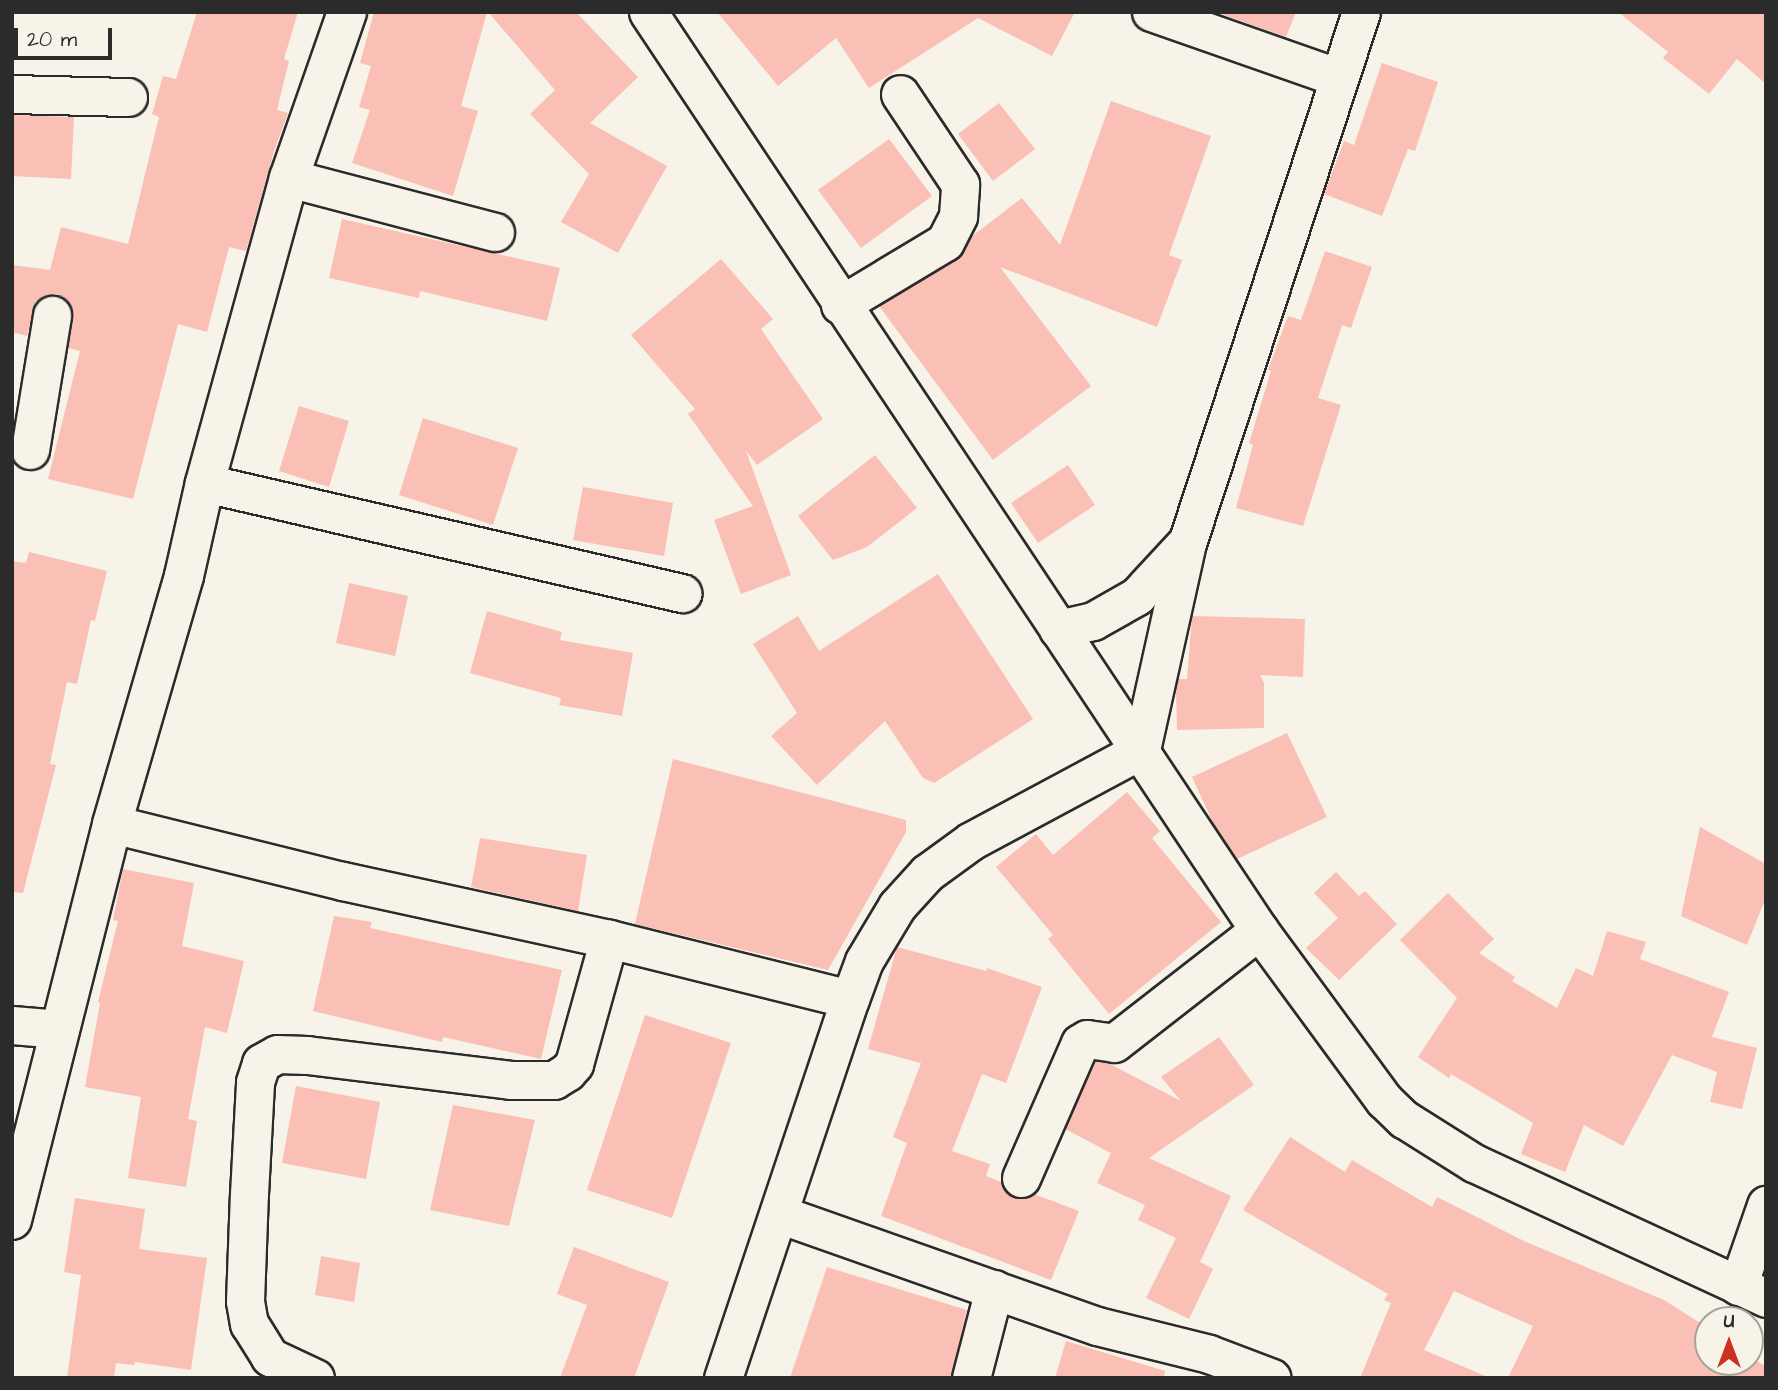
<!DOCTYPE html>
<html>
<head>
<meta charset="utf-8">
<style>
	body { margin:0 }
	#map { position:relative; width:1778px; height:1390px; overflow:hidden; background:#f7f3e8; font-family:"Architects Daughter",sans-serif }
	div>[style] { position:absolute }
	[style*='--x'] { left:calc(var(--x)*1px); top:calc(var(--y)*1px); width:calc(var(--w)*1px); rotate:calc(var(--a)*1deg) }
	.building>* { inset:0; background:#fabfb5 }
	.roads { filter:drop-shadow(2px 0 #2b2b2b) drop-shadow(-2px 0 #2b2b2b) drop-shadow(0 2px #2b2b2b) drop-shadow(0 -2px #2b2b2b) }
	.minor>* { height:37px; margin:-18.5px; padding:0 18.5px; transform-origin:18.5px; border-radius:18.5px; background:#f7f3e8 }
	.highway>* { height:38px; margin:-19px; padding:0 19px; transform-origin:19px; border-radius:19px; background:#f7f3e8 }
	span { translate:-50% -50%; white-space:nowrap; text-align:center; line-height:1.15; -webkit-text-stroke:5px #f7f3e8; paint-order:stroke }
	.frame { position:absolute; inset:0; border:14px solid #2b2b2b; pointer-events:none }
	.north { position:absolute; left:1694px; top:1306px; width:70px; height:70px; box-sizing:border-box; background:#f7f3e8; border:2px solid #a5a39c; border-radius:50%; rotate:0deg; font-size:19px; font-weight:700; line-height:28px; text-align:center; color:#2b2b2b }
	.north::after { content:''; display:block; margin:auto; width:24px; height:32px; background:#c8321e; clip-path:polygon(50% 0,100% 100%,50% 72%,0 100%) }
	.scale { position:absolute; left:14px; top:28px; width:98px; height:32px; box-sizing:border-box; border:4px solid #2b2b2b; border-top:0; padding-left:9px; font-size:21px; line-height:24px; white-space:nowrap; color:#2b2b2b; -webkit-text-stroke:5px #f7f3e8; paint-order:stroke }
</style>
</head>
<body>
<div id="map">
	<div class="building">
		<div style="clip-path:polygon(197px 12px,298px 12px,284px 59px,289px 61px,277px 110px,288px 113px,274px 151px,246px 251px,229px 247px,207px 332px,178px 324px,133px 499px,48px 479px,80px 351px,68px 348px,72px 308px,66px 299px,56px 294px,44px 296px,35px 302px,27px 336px,12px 332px,12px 265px,50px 270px,61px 227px,128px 244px,159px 117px,152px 114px,163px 76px,176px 79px)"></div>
		<div style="clip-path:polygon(374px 12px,487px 12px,461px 106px,478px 111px,453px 196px,352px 163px,370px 110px,359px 107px,371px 66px,360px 63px)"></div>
		<div style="clip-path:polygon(488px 12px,576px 12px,638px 77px,590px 123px,667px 166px,618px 253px,561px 222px,589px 174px,530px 114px,555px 90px)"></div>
		<div style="clip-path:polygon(717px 12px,1075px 12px,1052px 56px,978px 18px,869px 88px,836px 38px,778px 86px)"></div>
		<div style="clip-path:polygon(1215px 12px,1296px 12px,1286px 37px)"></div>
		<div style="clip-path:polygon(1618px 12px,1766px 12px,1766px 84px,1737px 59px,1709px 94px,1663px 58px,1668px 52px)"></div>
		<div style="clip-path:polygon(1382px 63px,1438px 82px,1415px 151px,1408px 149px,1382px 216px,1324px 194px,1344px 141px,1354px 145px)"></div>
		<div style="clip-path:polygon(1111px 101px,1211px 136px,1169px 255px,1182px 260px,1157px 327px,1000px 267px,1091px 386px,993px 460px,879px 306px,956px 260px,971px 237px,1022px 198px,1060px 245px)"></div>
		<div style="clip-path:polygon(999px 103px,1035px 149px,993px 181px,958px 134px)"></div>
		<div style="clip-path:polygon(12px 115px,74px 117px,71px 179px,12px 176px)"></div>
		<div style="clip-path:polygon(889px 139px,932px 196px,861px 248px,818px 190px)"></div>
		<div style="clip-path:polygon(342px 219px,560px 268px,547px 321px,420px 291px,419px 298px,329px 278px)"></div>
		<div style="clip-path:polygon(1325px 251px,1372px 267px,1351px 328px,1342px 325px,1318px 398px,1341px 405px,1303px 526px,1236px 508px,1253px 445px,1249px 443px,1271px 371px,1268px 370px,1288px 316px,1301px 320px)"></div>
		<div style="clip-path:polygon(721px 259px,773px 319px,761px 329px,823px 419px,757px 465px,746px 451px,791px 575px,741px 594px,714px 520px,753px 506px,688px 414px,695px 409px,631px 335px)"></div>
		<div style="clip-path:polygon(299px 406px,349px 421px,329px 487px,279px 471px)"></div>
		<div style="clip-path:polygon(423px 418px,518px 448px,493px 525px,399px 495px)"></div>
		<div style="clip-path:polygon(875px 455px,917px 508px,867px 547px,833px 560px,798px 516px)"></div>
		<div style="clip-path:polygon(1068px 465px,1095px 505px,1038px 543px,1011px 503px)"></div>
		<div style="clip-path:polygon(583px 487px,673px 503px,664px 556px,573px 540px)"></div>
		<div style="clip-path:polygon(29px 552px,107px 571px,95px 621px,91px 620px,77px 684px,67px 682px,50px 764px,56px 765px,23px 893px,12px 892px,12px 561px,26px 563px)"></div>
		<div style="clip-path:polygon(938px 574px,1033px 719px,934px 783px,923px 778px,885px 721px,817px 785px,771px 736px,797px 713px,753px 644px,798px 616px,819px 651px)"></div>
		<div style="clip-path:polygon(349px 583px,408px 596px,395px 656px,336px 643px)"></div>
		<div style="clip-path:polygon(487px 611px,562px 632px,560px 640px,633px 653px,622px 716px,559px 705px,561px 698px,470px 673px)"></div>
		<div style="clip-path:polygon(1192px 616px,1305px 619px,1303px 677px,1260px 675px,1264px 683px,1264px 728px,1177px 730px,1176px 688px,1178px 679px,1187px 679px)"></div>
		<div style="clip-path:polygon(1287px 733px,1327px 817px,1237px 859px,1214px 825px,1192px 777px)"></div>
		<div style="clip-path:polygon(673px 759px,906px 820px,906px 832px,828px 970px,635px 924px)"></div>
		<div style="clip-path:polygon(1127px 792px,1160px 831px,1152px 838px,1221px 922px,1109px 1014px,1048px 939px,1053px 935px,996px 867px,1036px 834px,1053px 855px)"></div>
		<div style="clip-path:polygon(1700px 827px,1766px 864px,1766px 897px,1747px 945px,1681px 916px)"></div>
		<div style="clip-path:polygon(480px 838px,587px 855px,578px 911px,471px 887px)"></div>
		<div style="clip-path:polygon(123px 869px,194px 883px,182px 946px,244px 961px,227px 1033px,205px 1027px,188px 1119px,197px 1121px,186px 1187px,128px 1178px,141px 1097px,85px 1087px,100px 1003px,98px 1002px,118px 921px,113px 920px)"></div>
		<div style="clip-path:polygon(1336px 872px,1359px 896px,1365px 891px,1397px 924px,1339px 980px,1306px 948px,1338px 918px,1314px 893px)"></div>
		<div style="clip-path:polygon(1448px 893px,1494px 939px,1479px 953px,1515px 977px,1512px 981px,1557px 1008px,1576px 968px,1593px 976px,1607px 931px,1646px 942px,1640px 959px,1729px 992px,1712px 1037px,1757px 1048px,1742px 1109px,1710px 1102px,1717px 1072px,1672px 1055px,1623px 1146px,1584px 1125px,1565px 1172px,1521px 1154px,1533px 1123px,1451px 1074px,1449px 1078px,1418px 1057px,1457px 998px,1400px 940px)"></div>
		<div style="clip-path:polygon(334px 916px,372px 922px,370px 928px,562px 970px,541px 1059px,443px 1037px,442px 1042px,313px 1011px)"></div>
		<div style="clip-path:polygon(897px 947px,986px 971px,987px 968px,1042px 987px,1006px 1083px,982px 1074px,952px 1151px,990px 1164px,986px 1176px,1001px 1182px,1012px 1197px,1024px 1199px,1034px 1194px,1079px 1211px,1051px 1280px,881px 1216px,907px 1143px,893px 1137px,921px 1063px,868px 1049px)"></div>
		<div style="clip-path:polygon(645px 1015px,731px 1043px,672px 1218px,587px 1190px)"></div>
		<div style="clip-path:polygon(1219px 1037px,1254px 1085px,1149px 1158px,1231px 1196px,1200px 1262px,1213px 1269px,1189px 1319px,1146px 1298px,1176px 1238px,1138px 1220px,1145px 1205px,1097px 1183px,1111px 1153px,1065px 1129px,1095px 1061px,1110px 1064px,1181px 1101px,1161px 1077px)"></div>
		<div style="clip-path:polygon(296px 1086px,380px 1102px,366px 1179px,282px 1163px)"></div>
		<div style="clip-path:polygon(453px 1105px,535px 1120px,509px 1226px,430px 1210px)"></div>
		<div style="clip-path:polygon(1290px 1137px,1345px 1172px,1352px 1160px,1432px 1207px,1437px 1197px,1524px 1241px,1664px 1300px,1708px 1328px,1708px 1362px,1750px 1362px,1750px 1358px,1766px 1366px,1766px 1378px,1508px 1378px,1533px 1326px,1454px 1291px,1424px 1350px,1490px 1378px,1360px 1378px,1391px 1303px,1384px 1300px,1388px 1294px,1243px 1210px)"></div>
		<div style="clip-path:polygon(75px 1198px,145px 1209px,139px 1249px,207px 1258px,191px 1370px,135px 1362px,134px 1365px,116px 1363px,114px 1378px,67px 1378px,81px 1275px,64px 1272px)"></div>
		<div style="clip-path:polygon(574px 1247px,669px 1282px,634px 1378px,560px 1378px,587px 1305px,557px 1294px)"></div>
		<div style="clip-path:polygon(321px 1256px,360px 1263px,354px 1302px,315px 1295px)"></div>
		<div style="clip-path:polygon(827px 1267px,967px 1310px,951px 1378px,790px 1378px)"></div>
		<div style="clip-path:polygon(1066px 1341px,1165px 1371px,1164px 1378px,1055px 1378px)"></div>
	</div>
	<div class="roads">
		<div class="minor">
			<div style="--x:648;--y:12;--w:1103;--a:56.35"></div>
			<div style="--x:1259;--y:930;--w:211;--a:53.7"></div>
			<div style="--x:1384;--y:1100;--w:28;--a:44"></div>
			<div style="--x:1404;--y:1119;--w:83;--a:32.2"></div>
			<div style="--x:1474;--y:1163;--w:322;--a:24.8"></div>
			<div style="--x:1151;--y:12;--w:199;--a:19.3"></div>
			<div style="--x:12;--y:94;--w:116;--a:1.5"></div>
			<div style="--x:289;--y:178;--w:213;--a:14.7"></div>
			<div style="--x:840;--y:305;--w:122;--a:-31"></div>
			<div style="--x:945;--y:242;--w:29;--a:-63"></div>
			<div style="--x:958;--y:216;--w:32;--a:-86"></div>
			<div style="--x:960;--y:184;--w:108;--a:-123.7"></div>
			<div style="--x:30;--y:450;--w:137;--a:-80.7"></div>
			<div style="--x:205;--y:483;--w:490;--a:13"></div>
			<div style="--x:1058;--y:629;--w:36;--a:-13"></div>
			<div style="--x:1093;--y:621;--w:51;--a:-29.6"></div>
			<div style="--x:1137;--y:596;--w:72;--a:-47.2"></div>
			<div style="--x:112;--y:824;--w:238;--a:13.9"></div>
			<div style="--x:343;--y:881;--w:272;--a:12.3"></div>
			<div style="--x:609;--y:939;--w:248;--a:14"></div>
			<div style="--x:12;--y:1025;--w:48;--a:4.8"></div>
			<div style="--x:1021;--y:1178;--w:147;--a:-66.4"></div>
			<div style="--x:1080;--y:1043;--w:8;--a:-30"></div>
			<div style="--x:1087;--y:1039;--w:27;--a:8"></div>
			<div style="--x:1114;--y:1043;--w:184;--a:-37.9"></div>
			<div style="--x:779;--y:1214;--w:337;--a:19.4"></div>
			<div style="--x:1097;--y:1326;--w:115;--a:14"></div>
			<div style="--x:1209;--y:1354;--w:67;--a:20.9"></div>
			<div style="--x:1738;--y:1286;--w:86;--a:-70.9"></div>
			<div style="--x:315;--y:1378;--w:50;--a:-155"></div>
			<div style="--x:270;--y:1357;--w:39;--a:-122"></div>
			<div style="--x:249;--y:1324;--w:23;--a:-100"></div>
			<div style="--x:245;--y:1301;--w:107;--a:-87.9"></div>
			<div style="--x:249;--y:1194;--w:112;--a:-86.9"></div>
			<div style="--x:255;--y:1082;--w:20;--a:-72"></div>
			<div style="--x:261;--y:1063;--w:18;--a:-29"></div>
			<div style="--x:277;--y:1054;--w:30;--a:2"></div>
			<div style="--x:307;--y:1055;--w:205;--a:7"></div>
			<div style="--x:510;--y:1080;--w:44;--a:0"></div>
			<div style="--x:554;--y:1080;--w:15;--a:-32"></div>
			<div style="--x:567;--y:1072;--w:11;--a:-49"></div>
			<div style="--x:574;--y:1064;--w:130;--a:-74.4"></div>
			<div style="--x:723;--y:1378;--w:400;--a:-71.5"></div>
			<div style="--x:850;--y:999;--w:40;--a:-69.8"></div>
			<div style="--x:864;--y:961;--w:64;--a:-59"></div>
			<div style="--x:897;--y:906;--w:45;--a:-47.7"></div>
			<div style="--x:927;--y:873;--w:54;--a:-36"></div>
			<div style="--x:971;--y:841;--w:193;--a:-28.2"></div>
			<div style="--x:1141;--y:750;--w:212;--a:-77.5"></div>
			<div style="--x:1187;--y:543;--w:559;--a:-71.86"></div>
			<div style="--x:971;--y:1378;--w:92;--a:-75.5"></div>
		</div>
		<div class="highway">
			<div style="--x:12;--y:1220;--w:408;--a:-75.8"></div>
			<div style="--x:112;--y:824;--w:258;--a:-73.8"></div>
			<div style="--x:184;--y:576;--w:95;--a:-77.3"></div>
			<div style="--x:205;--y:483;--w:316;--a:-74.6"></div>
			<div style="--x:289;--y:178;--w:176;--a:-70.7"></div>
		</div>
	</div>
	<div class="frame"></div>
	<div class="north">U</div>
	<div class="scale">20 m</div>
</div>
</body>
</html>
